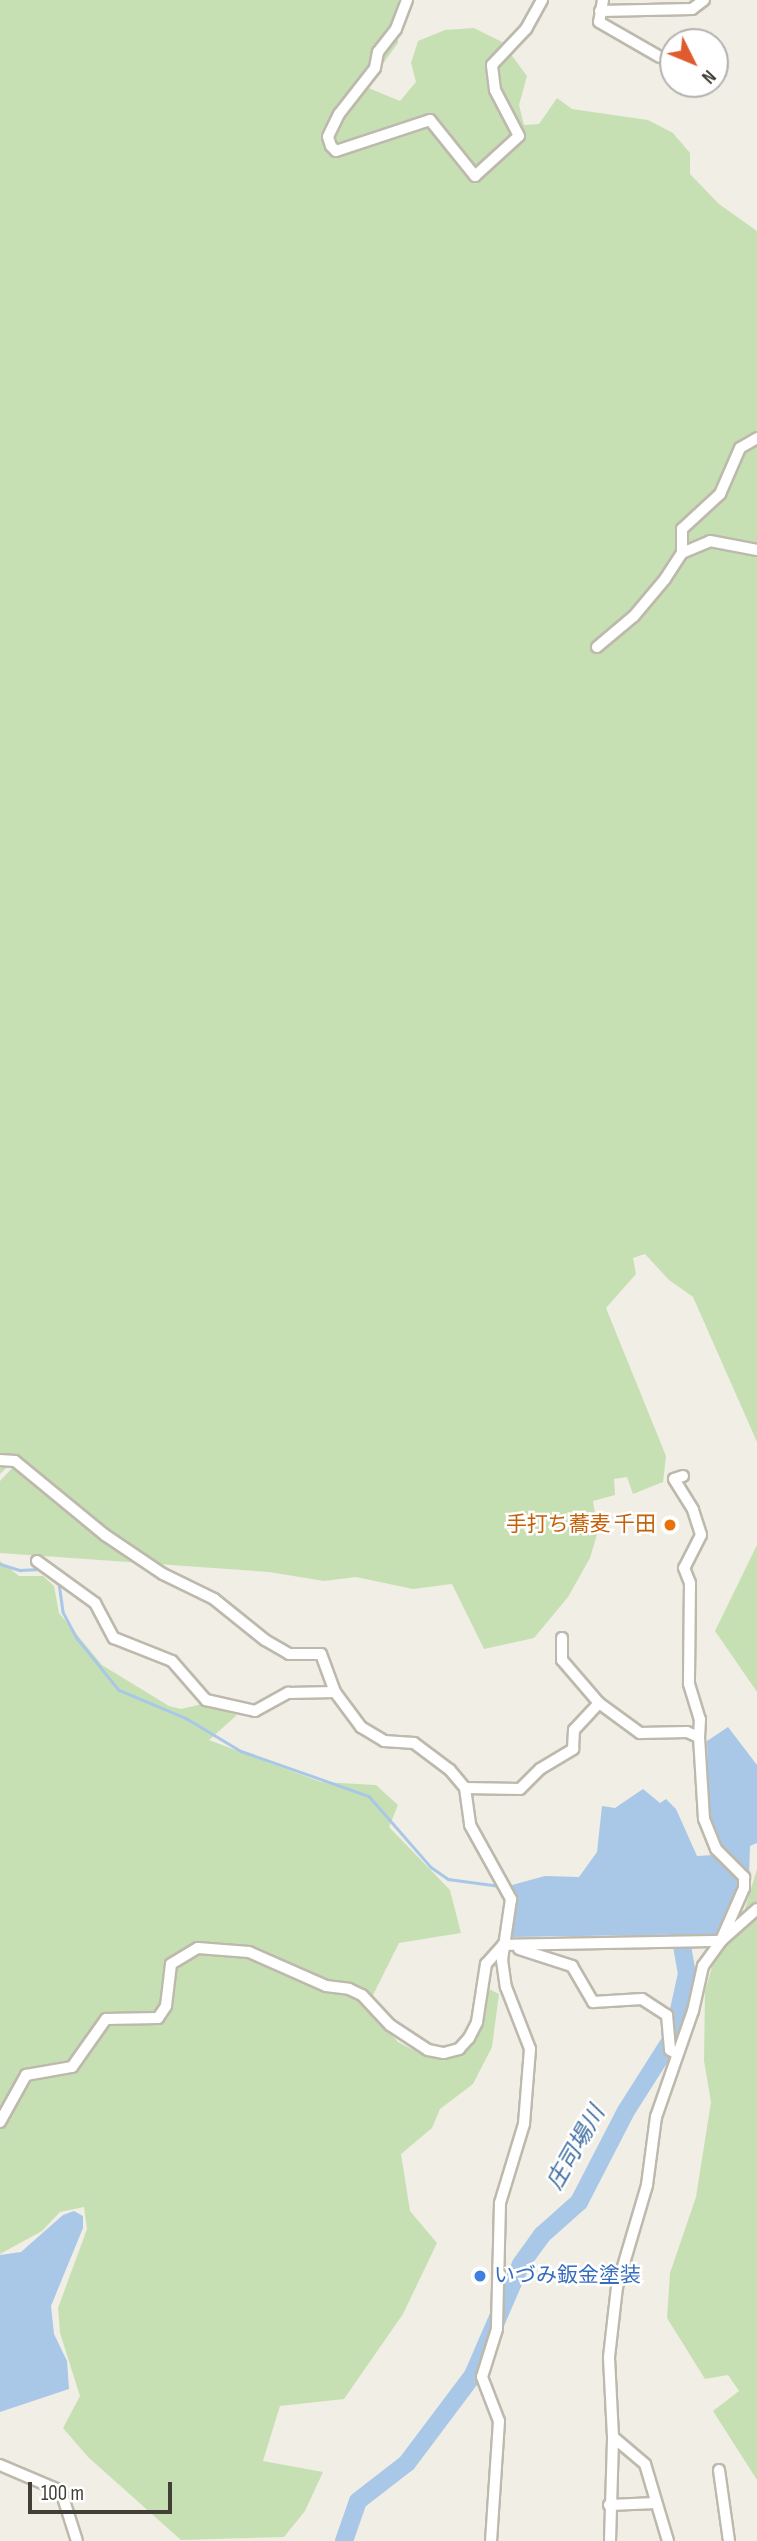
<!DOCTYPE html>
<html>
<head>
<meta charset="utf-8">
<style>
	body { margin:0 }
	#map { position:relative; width:757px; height:2541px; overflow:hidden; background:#f1eee6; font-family:"Sofia Sans Condensed","Noto Sans JP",sans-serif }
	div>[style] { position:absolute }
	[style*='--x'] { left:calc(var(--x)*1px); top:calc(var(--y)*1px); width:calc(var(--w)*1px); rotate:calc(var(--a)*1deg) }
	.green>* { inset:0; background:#c7e0b3 }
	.water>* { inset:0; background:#a9c7e6 }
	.stream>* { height:2.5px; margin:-1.25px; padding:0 1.25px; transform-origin:1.25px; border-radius:1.25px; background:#a9c7e6 }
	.river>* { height:18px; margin:-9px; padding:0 9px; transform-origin:9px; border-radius:9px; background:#a9c7e6 }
	.roads { filter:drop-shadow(2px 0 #beb9ad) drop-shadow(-2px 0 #beb9ad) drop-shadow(0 2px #beb9ad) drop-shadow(0 -2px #beb9ad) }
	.street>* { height:10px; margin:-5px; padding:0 5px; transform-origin:5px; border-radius:5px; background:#fff }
	.dots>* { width:19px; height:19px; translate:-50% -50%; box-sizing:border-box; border:4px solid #fff; border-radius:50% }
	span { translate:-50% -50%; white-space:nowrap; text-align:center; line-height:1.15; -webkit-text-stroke:5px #fff; paint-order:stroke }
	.food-label { font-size:21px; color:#c56008 }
	.right { translate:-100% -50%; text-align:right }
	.shop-label { font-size:21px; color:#366cbe }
	.left { translate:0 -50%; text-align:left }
	.water-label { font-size:23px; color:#3d6da0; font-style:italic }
	.north { position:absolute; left:659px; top:28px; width:70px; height:70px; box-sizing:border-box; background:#fff; border:2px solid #b3b2af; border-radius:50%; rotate:133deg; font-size:19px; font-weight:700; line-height:28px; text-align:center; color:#423f36 }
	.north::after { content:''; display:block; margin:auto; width:24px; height:32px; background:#df5b2f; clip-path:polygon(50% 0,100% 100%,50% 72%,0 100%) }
	.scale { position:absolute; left:28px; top:2482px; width:144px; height:32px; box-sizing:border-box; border:4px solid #423f36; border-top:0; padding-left:9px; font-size:21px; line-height:24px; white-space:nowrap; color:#423f36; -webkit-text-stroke:5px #fff; paint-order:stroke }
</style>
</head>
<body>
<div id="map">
	<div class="green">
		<div style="clip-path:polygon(0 0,398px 0,398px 43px,366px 87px,400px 101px,416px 82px,411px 63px,418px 41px,445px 30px,474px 28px,502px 42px,527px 76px,519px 105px,524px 125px,539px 124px,557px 98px,572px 109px,648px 120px,673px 133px,690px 153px,690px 174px,719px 204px,757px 231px,757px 1442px,693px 1297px,669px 1280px,645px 1254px,633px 1258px,636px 1274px,606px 1308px,666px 1456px,663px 1482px,633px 1494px,627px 1477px,614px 1479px,615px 1495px,593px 1501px,598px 1531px,590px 1558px,568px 1597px,534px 1638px,484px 1649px,452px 1584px,413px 1589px,356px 1577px,324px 1581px,269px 1572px,0 1553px,0 1481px,15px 1465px,12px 1462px,0 1474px)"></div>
		<div style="clip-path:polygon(757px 1545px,757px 1692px,715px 1631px)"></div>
		<div style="clip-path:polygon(0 1561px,19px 1576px,43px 1576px,54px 1586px,59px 1613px,102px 1665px,169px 1706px,181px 1709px,202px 1704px,237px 1715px,209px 1740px,321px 1782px,376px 1785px,398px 1805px,389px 1827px,450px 1890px,461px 1933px,399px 1943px,371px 1999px,374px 2015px,398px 2042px,427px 2057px,445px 2059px,463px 2053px,480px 2026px,489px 1989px,499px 1994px,492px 2047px,473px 2084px,440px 2109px,432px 2128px,401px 2154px,410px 2211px,437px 2243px,403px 2314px,344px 2399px,280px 2406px,263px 2461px,323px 2472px,305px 2511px,284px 2537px,181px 2540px,88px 2457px,63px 2428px,80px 2396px,60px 2333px,58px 2308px,87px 2229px,84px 2207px,60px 2212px,42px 2231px,0 2254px)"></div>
		<div style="clip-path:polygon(757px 1869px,757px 2480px,713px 2411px,739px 2391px,728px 2375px,705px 2379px,667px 2318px,670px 2273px,696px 2197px,711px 2102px,704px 2061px,705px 1991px,714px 1960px,737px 1935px)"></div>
	</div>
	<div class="water">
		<div style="clip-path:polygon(728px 1727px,757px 1765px,757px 1843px,750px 1846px,749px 1878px,718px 1846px,709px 1817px,707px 1741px)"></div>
		<div style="clip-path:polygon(643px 1789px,660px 1803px,666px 1799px,676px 1809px,697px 1856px,713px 1855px,741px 1880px,717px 1934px,511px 1937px,517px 1903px,512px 1885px,545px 1876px,579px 1877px,597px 1852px,602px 1806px,615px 1808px)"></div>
		<div style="clip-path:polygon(74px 2211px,83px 2216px,83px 2228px,51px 2306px,54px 2334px,67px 2361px,69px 2389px,0 2412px,0 2255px,21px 2252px,63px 2215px)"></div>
	</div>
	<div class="stream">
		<div style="--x:0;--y:1564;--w:21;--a:17"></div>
		<div style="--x:20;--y:1570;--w:20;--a:-3"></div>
		<div style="--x:59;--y:1583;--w:29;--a:82"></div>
		<div style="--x:63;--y:1612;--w:30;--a:62"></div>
		<div style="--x:77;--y:1638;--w:67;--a:51.1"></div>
		<div style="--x:119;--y:1690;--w:73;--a:22.7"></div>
		<div style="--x:186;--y:1718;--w:64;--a:31"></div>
		<div style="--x:241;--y:1751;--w:136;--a:19.4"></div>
		<div style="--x:369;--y:1796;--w:94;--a:48.9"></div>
		<div style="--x:431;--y:1867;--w:21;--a:35"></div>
		<div style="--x:448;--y:1879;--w:52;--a:7.7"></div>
	</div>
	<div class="river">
		<div style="--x:344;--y:2541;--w:42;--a:-70.7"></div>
		<div style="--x:358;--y:2501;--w:62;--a:-37.8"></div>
		<div style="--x:407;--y:2463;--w:110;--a:-53.1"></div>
		<div style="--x:473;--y:2375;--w:121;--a:-66.6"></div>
		<div style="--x:521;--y:2264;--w:36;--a:-54"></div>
		<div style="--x:542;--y:2235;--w:50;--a:-41.7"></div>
		<div style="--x:579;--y:2202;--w:102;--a:-62.7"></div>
		<div style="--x:626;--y:2111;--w:88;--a:-57.6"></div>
		<div style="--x:673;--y:2037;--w:65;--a:-77.5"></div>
		<div style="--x:687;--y:1974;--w:63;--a:-100.1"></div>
	</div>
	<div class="roads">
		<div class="street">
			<div style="--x:407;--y:0;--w:31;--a:111"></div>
			<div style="--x:396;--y:29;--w:29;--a:128"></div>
			<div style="--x:378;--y:52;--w:16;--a:101"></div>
			<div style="--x:375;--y:68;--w:58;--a:128"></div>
			<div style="--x:339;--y:114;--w:25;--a:116"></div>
			<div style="--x:328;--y:137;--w:9;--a:72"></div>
			<div style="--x:331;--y:146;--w:7;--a:45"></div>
			<div style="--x:336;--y:151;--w:99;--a:-18.3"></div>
			<div style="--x:430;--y:120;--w:72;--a:51.2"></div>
			<div style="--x:475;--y:176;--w:59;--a:-42.3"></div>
			<div style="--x:519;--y:136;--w:52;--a:-117.6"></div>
			<div style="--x:495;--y:90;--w:25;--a:-97"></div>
			<div style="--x:492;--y:65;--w:50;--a:-46.6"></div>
			<div style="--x:526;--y:29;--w:33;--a:-61"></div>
			<div style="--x:603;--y:0;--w:22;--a:100"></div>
			<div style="--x:599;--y:22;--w:70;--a:29.8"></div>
			<div style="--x:600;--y:11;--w:92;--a:-1.2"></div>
			<div style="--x:692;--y:9;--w:15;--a:-37"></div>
			<div style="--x:682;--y:553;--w:30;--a:-23"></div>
			<div style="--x:710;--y:541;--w:48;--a:10.8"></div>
			<div style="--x:597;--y:647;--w:48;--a:-40"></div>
			<div style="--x:634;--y:616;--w:48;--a:-50"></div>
			<div style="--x:665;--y:579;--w:31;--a:-57"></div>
			<div style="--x:682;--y:553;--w:24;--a:-90"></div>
			<div style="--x:682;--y:529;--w:52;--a:-42.6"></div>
			<div style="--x:720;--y:494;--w:50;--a:-66.5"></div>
			<div style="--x:740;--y:448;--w:20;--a:-30"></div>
			<div style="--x:0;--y:1460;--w:15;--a:4"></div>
			<div style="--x:15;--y:1461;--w:117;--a:39.4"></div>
			<div style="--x:105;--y:1535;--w:70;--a:33.9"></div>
			<div style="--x:163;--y:1574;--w:57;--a:26.1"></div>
			<div style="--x:214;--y:1599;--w:65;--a:38.8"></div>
			<div style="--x:265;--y:1640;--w:28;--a:30"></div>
			<div style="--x:289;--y:1654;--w:32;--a:0"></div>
			<div style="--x:321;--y:1654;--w:40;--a:69.8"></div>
			<div style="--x:335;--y:1692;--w:44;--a:53.4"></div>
			<div style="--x:361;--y:1727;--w:27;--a:31"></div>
			<div style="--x:384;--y:1741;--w:30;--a:4"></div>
			<div style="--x:414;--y:1743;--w:45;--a:36.9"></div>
			<div style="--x:450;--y:1770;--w:23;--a:50"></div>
			<div style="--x:465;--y:1788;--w:37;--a:82"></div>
			<div style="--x:470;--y:1825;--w:85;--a:61"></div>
			<div style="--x:511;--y:1899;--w:62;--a:98.4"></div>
			<div style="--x:502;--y:1960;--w:27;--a:82"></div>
			<div style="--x:506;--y:1987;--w:66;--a:68.8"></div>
			<div style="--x:530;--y:2049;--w:75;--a:94.6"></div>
			<div style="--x:524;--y:2124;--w:83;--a:106.9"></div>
			<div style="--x:500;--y:2203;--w:126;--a:91.4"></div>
			<div style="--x:497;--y:2329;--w:50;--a:107.4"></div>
			<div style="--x:482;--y:2377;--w:47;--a:68.9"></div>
			<div style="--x:499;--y:2421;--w:120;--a:93.8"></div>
			<div style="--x:683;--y:1476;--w:9;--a:162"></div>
			<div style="--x:674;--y:1479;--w:36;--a:58"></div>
			<div style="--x:693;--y:1510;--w:26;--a:72"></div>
			<div style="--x:701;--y:1535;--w:37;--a:117"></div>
			<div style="--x:684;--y:1568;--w:16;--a:68"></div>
			<div style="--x:690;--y:1583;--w:101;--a:90.6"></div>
			<div style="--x:689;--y:1684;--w:37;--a:73"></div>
			<div style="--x:700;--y:1719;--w:18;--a:93"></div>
			<div style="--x:37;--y:1561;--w:72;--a:35.9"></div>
			<div style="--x:95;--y:1603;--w:40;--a:62"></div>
			<div style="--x:114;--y:1638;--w:62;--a:21.6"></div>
			<div style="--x:172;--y:1661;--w:52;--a:48.9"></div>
			<div style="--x:206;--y:1700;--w:50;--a:12.7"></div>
			<div style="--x:255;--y:1711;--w:38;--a:-29"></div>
			<div style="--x:288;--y:1693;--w:47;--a:-1.2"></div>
			<div style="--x:562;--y:1638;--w:22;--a:90"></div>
			<div style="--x:562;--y:1660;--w:57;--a:49.3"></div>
			<div style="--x:465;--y:1788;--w:55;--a:1"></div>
			<div style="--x:520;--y:1789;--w:28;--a:-45"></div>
			<div style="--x:540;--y:1769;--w:39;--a:-31"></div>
			<div style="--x:573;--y:1749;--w:19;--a:-87"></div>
			<div style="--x:574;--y:1730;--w:37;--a:-47"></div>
			<div style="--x:599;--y:1703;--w:51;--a:36.2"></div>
			<div style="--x:640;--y:1733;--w:47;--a:-1.2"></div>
			<div style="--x:687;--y:1732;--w:13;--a:23"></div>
			<div style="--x:699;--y:1737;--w:82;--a:86.5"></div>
			<div style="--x:704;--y:1819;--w:32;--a:68"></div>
			<div style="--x:716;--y:1849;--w:40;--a:45"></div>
			<div style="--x:744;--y:1877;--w:11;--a:90"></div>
			<div style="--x:744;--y:1888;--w:55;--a:113.7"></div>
			<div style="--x:519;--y:1949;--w:56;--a:17.8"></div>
			<div style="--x:572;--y:1966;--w:42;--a:59.7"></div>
			<div style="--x:593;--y:2002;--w:49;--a:-3.5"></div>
			<div style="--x:642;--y:1999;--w:30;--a:33"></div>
			<div style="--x:667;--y:2015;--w:35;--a:85"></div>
			<div style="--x:670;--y:2050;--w:8;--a:30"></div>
			<div style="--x:0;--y:2122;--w:54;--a:-61"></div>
			<div style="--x:26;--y:2075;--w:47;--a:-9.9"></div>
			<div style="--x:72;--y:2067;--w:59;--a:-54.7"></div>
			<div style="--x:106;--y:2019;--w:52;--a:-1.1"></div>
			<div style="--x:158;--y:2018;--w:14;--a:-56"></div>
			<div style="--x:166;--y:2006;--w:42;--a:-83.2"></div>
			<div style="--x:171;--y:1964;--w:31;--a:-31"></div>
			<div style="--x:198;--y:1948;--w:51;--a:4.5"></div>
			<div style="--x:249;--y:1952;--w:84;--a:23.8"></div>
			<div style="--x:326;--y:1986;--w:23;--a:7"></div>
			<div style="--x:349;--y:1989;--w:14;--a:25"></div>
			<div style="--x:362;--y:1995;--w:41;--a:47"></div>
			<div style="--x:390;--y:2025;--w:45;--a:33.3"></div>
			<div style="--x:428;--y:2050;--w:16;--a:11"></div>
			<div style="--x:444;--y:2053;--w:16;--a:-15"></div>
			<div style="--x:459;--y:2049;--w:15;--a:-48"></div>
			<div style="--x:469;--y:2038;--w:18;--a:-63"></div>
			<div style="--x:477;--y:2022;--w:59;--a:-81.2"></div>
			<div style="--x:486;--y:1964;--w:25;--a:-48"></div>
			<div style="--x:503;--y:1945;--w:218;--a:-1.1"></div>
			<div style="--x:0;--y:2465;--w:66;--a:23.1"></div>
			<div style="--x:61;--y:2491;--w:52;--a:72.3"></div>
			<div style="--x:719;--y:2470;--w:72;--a:82"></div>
			<div style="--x:609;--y:2505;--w:47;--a:-2.4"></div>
			<div style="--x:610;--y:2541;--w:104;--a:-88.3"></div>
			<div style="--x:668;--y:2541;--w:80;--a:-106.6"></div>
			<div style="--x:645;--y:2464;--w:42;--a:-139.8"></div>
			<div style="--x:613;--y:2437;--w:80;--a:-92.9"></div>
			<div style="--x:609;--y:2357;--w:70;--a:-83.5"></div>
			<div style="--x:617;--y:2287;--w:106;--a:-73.6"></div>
			<div style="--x:647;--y:2185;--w:69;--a:-82.5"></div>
			<div style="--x:656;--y:2117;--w:112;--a:-70.8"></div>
			<div style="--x:693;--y:2011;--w:46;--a:-77.5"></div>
			<div style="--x:703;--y:1966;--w:31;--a:-54"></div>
			<div style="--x:721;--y:1941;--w:48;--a:-41.6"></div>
		</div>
	</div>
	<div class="dots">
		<div style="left:670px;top:1525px;background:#e8710a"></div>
		<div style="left:480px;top:2276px;background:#3f7fe0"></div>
	</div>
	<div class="food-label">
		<span class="right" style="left:656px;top:1525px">手打ち蕎麦 千田</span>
	</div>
	<div class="shop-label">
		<span class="left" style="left:494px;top:2276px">いづみ鈑金塗装</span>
	</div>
	<div class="water-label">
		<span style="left:576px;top:2148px;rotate:-60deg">庄司場川</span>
	</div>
	<div class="north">N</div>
	<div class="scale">100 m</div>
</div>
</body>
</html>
